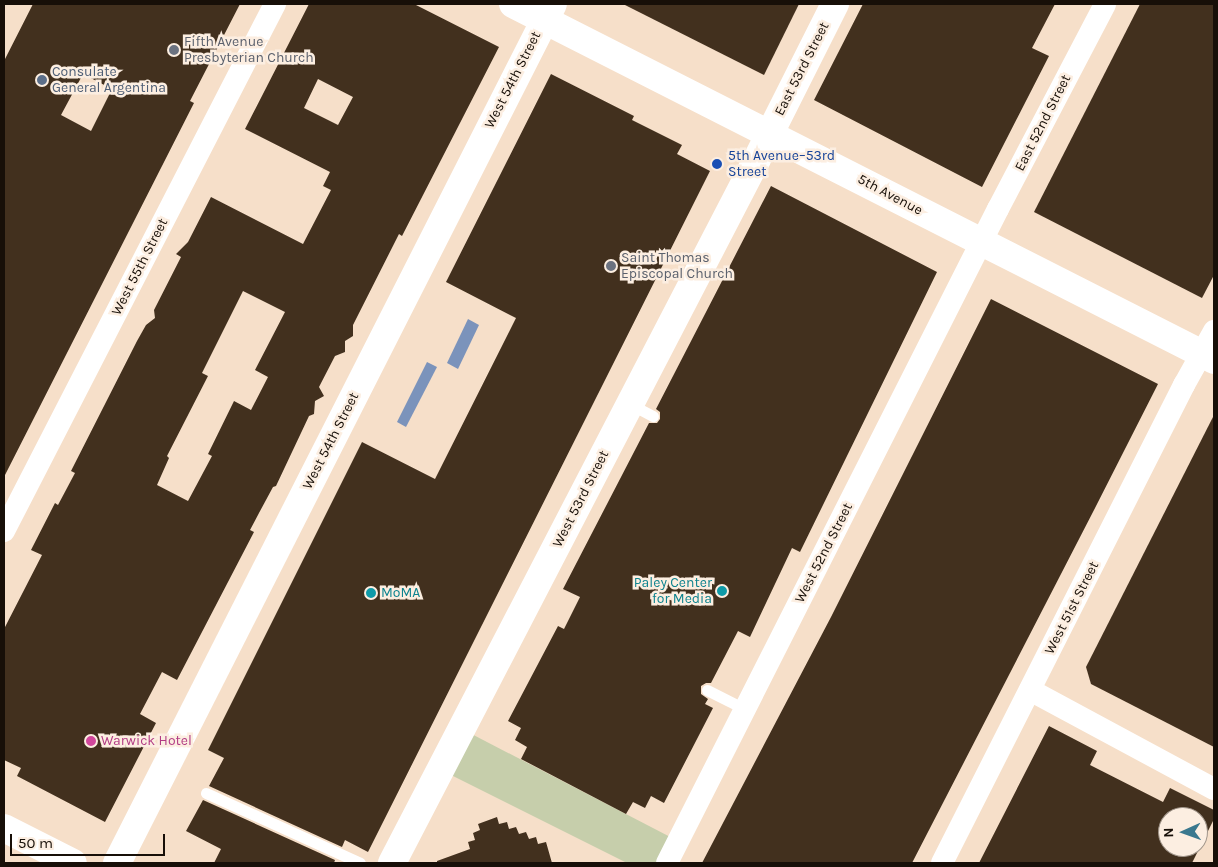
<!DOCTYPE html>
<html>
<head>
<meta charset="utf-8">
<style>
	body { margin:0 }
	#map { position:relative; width:1218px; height:867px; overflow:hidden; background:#f6dfc9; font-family:Karla,sans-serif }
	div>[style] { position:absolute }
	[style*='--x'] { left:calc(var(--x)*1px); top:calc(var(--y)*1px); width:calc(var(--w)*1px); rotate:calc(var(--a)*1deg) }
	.green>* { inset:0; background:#c6ceab }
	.water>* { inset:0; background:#7b93bb }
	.building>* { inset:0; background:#42301e }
	.lane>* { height:11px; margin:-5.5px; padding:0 5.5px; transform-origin:5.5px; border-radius:5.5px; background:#fff }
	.street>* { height:22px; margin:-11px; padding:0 11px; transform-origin:11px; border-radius:11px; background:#fff }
	.secondary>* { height:28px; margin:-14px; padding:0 14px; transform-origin:14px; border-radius:14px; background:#fff }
	.dots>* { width:14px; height:14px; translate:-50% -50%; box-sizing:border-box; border:2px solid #fceee1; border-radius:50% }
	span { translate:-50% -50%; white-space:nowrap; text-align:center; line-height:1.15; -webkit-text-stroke:5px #fceee1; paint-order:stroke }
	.worship-label { font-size:14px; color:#5b616d }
	.left { translate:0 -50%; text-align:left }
	.street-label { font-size:14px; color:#170f08 }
	.service-label { font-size:14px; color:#4e5e75 }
	.transit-label { font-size:14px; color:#164399 }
	.culture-label { font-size:14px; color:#0d838f }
	.right { translate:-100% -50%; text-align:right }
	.hotel-label { font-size:14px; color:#b23c85 }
	.frame { position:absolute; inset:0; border:5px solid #170f08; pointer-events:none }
	.north { position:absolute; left:1158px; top:807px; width:50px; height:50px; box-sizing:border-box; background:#fceee1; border:1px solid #a0958a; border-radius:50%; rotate:268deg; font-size:14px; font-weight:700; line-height:20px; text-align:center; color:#170f08 }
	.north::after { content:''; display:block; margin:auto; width:18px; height:22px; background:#3a788e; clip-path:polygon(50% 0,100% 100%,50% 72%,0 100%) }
	.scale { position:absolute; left:10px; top:834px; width:155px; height:22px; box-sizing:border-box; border:2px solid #170f08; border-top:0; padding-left:6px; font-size:15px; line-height:18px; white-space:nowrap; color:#170f08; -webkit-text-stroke:4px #fceee1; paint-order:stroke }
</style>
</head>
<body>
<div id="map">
	<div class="green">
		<div style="clip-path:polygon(462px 729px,678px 841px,667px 863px,627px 863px,441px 770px)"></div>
	</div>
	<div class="water">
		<div style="clip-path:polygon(468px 319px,479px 325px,458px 369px,447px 363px)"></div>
		<div style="clip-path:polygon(427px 362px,437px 367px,406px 427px,397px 422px)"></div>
	</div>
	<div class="building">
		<div style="clip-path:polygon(evenodd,33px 4px,240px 4px,190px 101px,194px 103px,4px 477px,4px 61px,33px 4px,83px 74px,112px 89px,91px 131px,61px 115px,83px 74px)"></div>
		<div style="clip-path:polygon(evenodd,309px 4px,414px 4px,499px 47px,402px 236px,399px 234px,353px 325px,353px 336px,345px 341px,345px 352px,335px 356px,319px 387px,324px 396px,315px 401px,314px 414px,309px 416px,276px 486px,273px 487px,259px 513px,250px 530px,254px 532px,177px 680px,162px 672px,140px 714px,156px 723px,105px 822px,17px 776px,21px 768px,4px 760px,4px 629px,42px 555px,31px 550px,55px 503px,58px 505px,75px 473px,71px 471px,137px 341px,146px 325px,155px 318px,154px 310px,181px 257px,176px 254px,188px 242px,211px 197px,303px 244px,331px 190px,323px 186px,330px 172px,245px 129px,309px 4px,318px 79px,353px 97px,338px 125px,304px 108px,318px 79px,309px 4px,243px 291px,285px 312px,255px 370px,268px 377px,251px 410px,234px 401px,208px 454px,212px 456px,188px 501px,157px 485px,169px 458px,167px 456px,208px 376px,202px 373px,243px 291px)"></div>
		<div style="clip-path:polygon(623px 4px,799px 4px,764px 75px)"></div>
		<div style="clip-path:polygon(863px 4px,1055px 4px,1032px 48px,1049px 56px,982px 187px,814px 100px)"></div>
		<div style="clip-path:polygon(1140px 4px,1214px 4px,1214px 275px,1202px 298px,1034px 212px)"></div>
		<div style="clip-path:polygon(551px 74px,634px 116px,632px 120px,682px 145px,677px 154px,710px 171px,368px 852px,345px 840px,342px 847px,209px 786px,224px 758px,208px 750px,362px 442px,435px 479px,516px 318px,446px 282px)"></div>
		<div style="clip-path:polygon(771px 186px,937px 272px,800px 552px,792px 548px,750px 637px,738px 631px,711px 683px,706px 683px,701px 686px,701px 694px,708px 699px,705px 704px,713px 708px,664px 803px,651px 796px,645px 808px,633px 802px,626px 814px,521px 759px,527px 747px,515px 740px,521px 728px,508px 721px,558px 626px,564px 629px,580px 597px,563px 589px,649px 423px,657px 423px,660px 419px,660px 412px,656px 409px)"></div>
		<div style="clip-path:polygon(991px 299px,1158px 384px,1094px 510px,912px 863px,702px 863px,831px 617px)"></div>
		<div style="clip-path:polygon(1214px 415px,1214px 747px,1091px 684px,1086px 667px)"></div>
		<div style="clip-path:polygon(evenodd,1049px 726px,1097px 751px,1090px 765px,1163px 802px,1170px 788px,1214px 810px,1214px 819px,1192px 863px,979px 863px,1049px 726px,1168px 817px,1198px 817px,1198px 847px,1168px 847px,1168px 817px)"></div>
		<div style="clip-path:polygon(203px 800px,335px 860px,334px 863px,214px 863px,221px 849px,186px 831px)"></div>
		<div style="clip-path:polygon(497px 817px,499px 824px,507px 822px,509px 829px,516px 827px,519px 834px,526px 832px,529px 839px,536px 837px,538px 844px,546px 842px,552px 863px,437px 863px,437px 861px,470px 849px,468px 842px,475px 840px,473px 833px,480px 830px,478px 824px)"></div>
	</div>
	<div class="lane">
		<div style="--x:630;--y:404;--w:26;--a:28"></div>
		<div style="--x:707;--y:690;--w:42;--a:26.6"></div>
		<div style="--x:206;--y:793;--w:169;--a:24.4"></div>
	</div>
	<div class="street">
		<div style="--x:4;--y:531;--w:593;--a:-62.79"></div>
		<div style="--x:1030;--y:690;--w:209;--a:28.3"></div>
		<div style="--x:667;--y:863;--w:733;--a:-63.16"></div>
		<div style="--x:998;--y:209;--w:231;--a:-62.4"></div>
		<div style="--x:942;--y:863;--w:536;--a:-63.15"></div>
		<div style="--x:1184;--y:385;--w:62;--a:-60.9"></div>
	</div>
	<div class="secondary">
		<div style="--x:513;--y:4;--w:786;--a:26.92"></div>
		<div style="--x:4;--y:828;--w:77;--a:26.9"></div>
		<div style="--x:117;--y:863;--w:963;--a:-63.09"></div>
		<div style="--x:392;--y:863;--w:791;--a:-62.59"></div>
		<div style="--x:756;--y:161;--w:176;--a:-63.3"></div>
	</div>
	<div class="dots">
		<div style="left:174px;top:50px;background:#6b7280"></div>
		<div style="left:42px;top:80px;background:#5c6f8a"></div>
		<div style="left:717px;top:164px;background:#1a4fb4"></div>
		<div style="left:611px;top:266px;background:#6b7280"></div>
		<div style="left:722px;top:591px;background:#0f9aa8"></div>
		<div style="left:371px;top:593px;background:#0f9aa8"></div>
		<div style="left:91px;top:741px;background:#d1479c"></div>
	</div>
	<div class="worship-label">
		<span class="left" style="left:184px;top:50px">Fifth Avenue<br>Presbyterian Church</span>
		<span class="left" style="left:621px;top:266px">Saint Thomas<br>Episcopal Church</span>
	</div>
	<div class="street-label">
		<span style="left:802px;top:69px;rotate:-63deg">East 53rd Street</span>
		<span style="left:513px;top:80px;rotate:-63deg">West 54th Street</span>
		<span style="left:1043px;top:123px;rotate:-63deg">East 52nd Street</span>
		<span style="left:890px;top:195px;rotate:28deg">5th Avenue</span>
		<span style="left:140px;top:267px;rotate:-63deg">West 55th Street</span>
		<span style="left:331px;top:441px;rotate:-63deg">West 54th Street</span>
		<span style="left:581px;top:499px;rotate:-63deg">West 53rd Street</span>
		<span style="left:824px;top:553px;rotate:-63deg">West 52nd Street</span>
		<span style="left:1072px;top:608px;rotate:-63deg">West 51st Street</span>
	</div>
	<div class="service-label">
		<span class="left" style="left:52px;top:80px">Consulate<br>General Argentina</span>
	</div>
	<div class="transit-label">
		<span class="left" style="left:728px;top:164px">5th Avenue–53rd<br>Street</span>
	</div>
	<div class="culture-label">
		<span class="right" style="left:712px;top:591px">Paley Center<br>for Media</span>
		<span class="left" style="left:381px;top:593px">MoMA</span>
	</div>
	<div class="hotel-label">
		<span class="left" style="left:101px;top:741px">Warwick Hotel</span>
	</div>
	<div class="frame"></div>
	<div class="north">N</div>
	<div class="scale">50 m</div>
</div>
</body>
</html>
